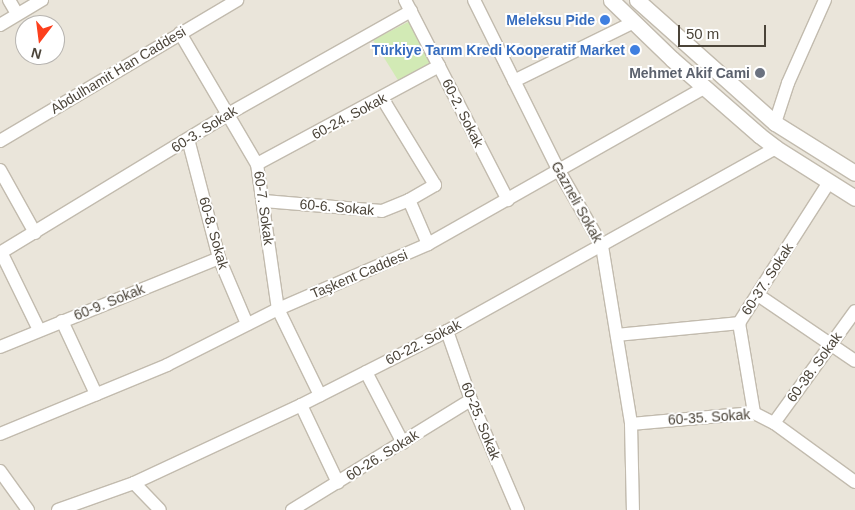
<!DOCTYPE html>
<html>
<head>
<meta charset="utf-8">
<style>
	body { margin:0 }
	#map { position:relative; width:855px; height:510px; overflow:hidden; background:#f6f3ec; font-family:Arial,sans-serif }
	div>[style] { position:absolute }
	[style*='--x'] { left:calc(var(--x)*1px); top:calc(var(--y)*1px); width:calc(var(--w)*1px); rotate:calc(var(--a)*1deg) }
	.residential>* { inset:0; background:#eae5da }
	.green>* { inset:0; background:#d2eab5 }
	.roads { filter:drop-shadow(1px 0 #c2bbae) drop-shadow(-1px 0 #c2bbae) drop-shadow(0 1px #c2bbae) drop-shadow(0 -1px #c2bbae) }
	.minor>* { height:12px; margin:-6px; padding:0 6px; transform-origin:6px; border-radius:6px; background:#fff }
	.tertiary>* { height:15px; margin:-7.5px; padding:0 7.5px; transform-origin:7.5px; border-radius:7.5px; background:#fff }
	.dots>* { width:14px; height:14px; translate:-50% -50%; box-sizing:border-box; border:2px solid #fff; border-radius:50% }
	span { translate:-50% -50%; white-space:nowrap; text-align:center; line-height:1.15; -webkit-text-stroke:4px #fff; paint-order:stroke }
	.shop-label { font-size:14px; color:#366cbe; font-weight:700 }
	.right { translate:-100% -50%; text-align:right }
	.street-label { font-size:14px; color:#4b4439 }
	.worship-label { font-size:14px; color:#5b616d; font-weight:700 }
	.north { position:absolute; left:15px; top:15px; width:50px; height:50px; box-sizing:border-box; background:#fff; border:1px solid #b7b4b0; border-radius:50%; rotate:195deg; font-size:14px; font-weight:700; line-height:20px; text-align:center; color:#4b4439 }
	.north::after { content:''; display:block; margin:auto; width:18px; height:22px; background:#fc3f1d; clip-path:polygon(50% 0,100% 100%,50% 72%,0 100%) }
	.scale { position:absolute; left:678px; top:25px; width:88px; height:22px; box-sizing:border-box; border:2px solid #4b4439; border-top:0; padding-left:6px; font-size:15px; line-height:18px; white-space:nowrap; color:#4b4439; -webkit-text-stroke:4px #fff; paint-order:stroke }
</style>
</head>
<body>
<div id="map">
	<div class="residential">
		<div style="clip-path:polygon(evenodd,0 0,855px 0,855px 510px,0 510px,0 0,25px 25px,55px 25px,55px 55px,25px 55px,25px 25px)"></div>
	</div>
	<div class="green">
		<div style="clip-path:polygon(412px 20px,433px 66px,401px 85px,373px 40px)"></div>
	</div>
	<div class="roads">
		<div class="minor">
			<div style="--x:9;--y:0;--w:16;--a:60"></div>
			<div style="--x:405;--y:0;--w:225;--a:62.8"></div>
			<div style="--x:474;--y:0;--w:189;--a:63.6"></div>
			<div style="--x:558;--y:169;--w:89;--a:60.3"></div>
			<div style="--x:602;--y:246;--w:180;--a:80.7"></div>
			<div style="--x:631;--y:424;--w:86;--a:88.7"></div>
			<div style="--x:0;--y:25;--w:49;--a:-30.8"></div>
			<div style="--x:180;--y:33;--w:152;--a:59.6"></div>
			<div style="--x:257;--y:164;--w:147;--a:81.8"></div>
			<div style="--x:278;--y:309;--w:96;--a:64"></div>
			<div style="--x:514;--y:81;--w:134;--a:-26.2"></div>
			<div style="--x:775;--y:123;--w:42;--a:-72"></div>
			<div style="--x:788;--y:83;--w:91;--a:-66"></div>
			<div style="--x:188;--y:139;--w:123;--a:75.4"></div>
			<div style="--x:219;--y:258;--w:72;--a:67"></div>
			<div style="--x:0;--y:141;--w:276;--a:-30.7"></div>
			<div style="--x:257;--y:164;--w:207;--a:-28.3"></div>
			<div style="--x:0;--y:170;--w:72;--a:60.9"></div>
			<div style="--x:409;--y:200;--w:48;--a:66.6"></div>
			<div style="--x:264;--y:201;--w:118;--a:4.8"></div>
			<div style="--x:382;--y:211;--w:29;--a:-22"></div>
			<div style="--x:409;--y:200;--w:30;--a:-30"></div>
			<div style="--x:435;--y:185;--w:102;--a:-121.3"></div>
			<div style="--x:1;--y:252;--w:87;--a:64"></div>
			<div style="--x:0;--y:253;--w:269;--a:-31.3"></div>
			<div style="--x:230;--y:113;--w:208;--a:-29.4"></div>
			<div style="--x:758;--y:295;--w:117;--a:34.2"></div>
			<div style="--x:62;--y:321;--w:81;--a:65"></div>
			<div style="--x:739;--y:323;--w:167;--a:-57.4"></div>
			<div style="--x:739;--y:323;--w:91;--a:80.5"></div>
			<div style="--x:447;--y:331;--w:73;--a:70.8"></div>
			<div style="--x:471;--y:400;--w:120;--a:66.9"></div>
			<div style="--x:617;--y:335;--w:123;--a:-5.6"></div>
			<div style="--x:0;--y:347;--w:236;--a:-22.1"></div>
			<div style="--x:366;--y:372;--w:80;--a:62.5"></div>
			<div style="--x:301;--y:405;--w:86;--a:64.6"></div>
			<div style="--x:774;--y:423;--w:138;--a:-54.1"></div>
			<div style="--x:631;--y:424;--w:123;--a:-5.1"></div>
			<div style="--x:754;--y:413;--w:22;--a:27"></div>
			<div style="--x:774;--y:423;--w:100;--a:36.1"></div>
			<div style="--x:0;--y:434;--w:181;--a:-22.4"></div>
			<div style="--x:167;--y:365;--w:124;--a:-26.8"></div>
			<div style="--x:278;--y:309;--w:163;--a:-23.4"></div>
			<div style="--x:428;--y:244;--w:317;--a:-29.5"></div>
			<div style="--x:0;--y:471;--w:48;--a:54.3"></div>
			<div style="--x:134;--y:483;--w:37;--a:46"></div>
			<div style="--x:58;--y:510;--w:81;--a:-19.6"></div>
			<div style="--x:134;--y:483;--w:184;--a:-25"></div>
			<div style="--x:301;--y:405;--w:164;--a:-26.9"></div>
			<div style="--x:447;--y:331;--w:376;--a:-29.1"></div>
			<div style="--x:292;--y:510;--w:210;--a:-31.6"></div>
		</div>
		<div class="tertiary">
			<div style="--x:611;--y:0;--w:85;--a:44"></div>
			<div style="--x:672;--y:59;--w:116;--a:41.1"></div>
			<div style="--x:759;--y:135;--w:21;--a:37"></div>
			<div style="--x:776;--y:148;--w:93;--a:32.3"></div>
			<div style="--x:637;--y:0;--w:185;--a:41.7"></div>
			<div style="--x:775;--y:123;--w:94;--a:32"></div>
		</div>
	</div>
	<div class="dots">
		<div style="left:605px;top:20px;background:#3f7fe0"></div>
		<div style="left:635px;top:50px;background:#3f7fe0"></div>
		<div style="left:760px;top:73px;background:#6b7280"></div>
	</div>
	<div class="shop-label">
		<span class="right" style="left:595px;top:20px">Meleksu Pide</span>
		<span class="right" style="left:625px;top:50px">Türkiye Tarım Kredi Kooperatif Market</span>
	</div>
	<div class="street-label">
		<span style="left:118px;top:70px;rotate:-31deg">Abdulhamit Han Caddesi</span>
		<span style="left:463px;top:113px;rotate:63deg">60-2. Sokak</span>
		<span style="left:349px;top:116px;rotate:-28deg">60-24. Sokak</span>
		<span style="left:204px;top:129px;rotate:-32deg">60-3. Sokak</span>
		<span style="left:577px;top:202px;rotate:61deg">Gazneli Sokak</span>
		<span style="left:337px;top:207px;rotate:5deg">60-6. Sokak</span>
		<span style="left:264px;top:208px;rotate:82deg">60-7. Sokak</span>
		<span style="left:214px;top:233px;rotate:74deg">60-8. Sokak</span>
		<span style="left:359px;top:274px;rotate:-23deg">Taşkent Caddesi</span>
		<span style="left:767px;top:279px;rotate:-57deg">60-37. Sokak</span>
		<span style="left:109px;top:302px;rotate:-22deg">60-9. Sokak</span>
		<span style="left:423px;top:342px;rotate:-27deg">60-22. Sokak</span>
		<span style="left:814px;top:367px;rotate:-54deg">60-38. Sokak</span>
		<span style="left:709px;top:417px;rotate:-4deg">60-35. Sokak</span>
		<span style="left:481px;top:421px;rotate:68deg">60-25. Sokak</span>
		<span style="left:382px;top:455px;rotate:-32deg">60-26. Sokak</span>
	</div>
	<div class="worship-label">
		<span class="right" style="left:750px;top:73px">Mehmet Akif Cami</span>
	</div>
	<div class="north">N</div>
	<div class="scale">50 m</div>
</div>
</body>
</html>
